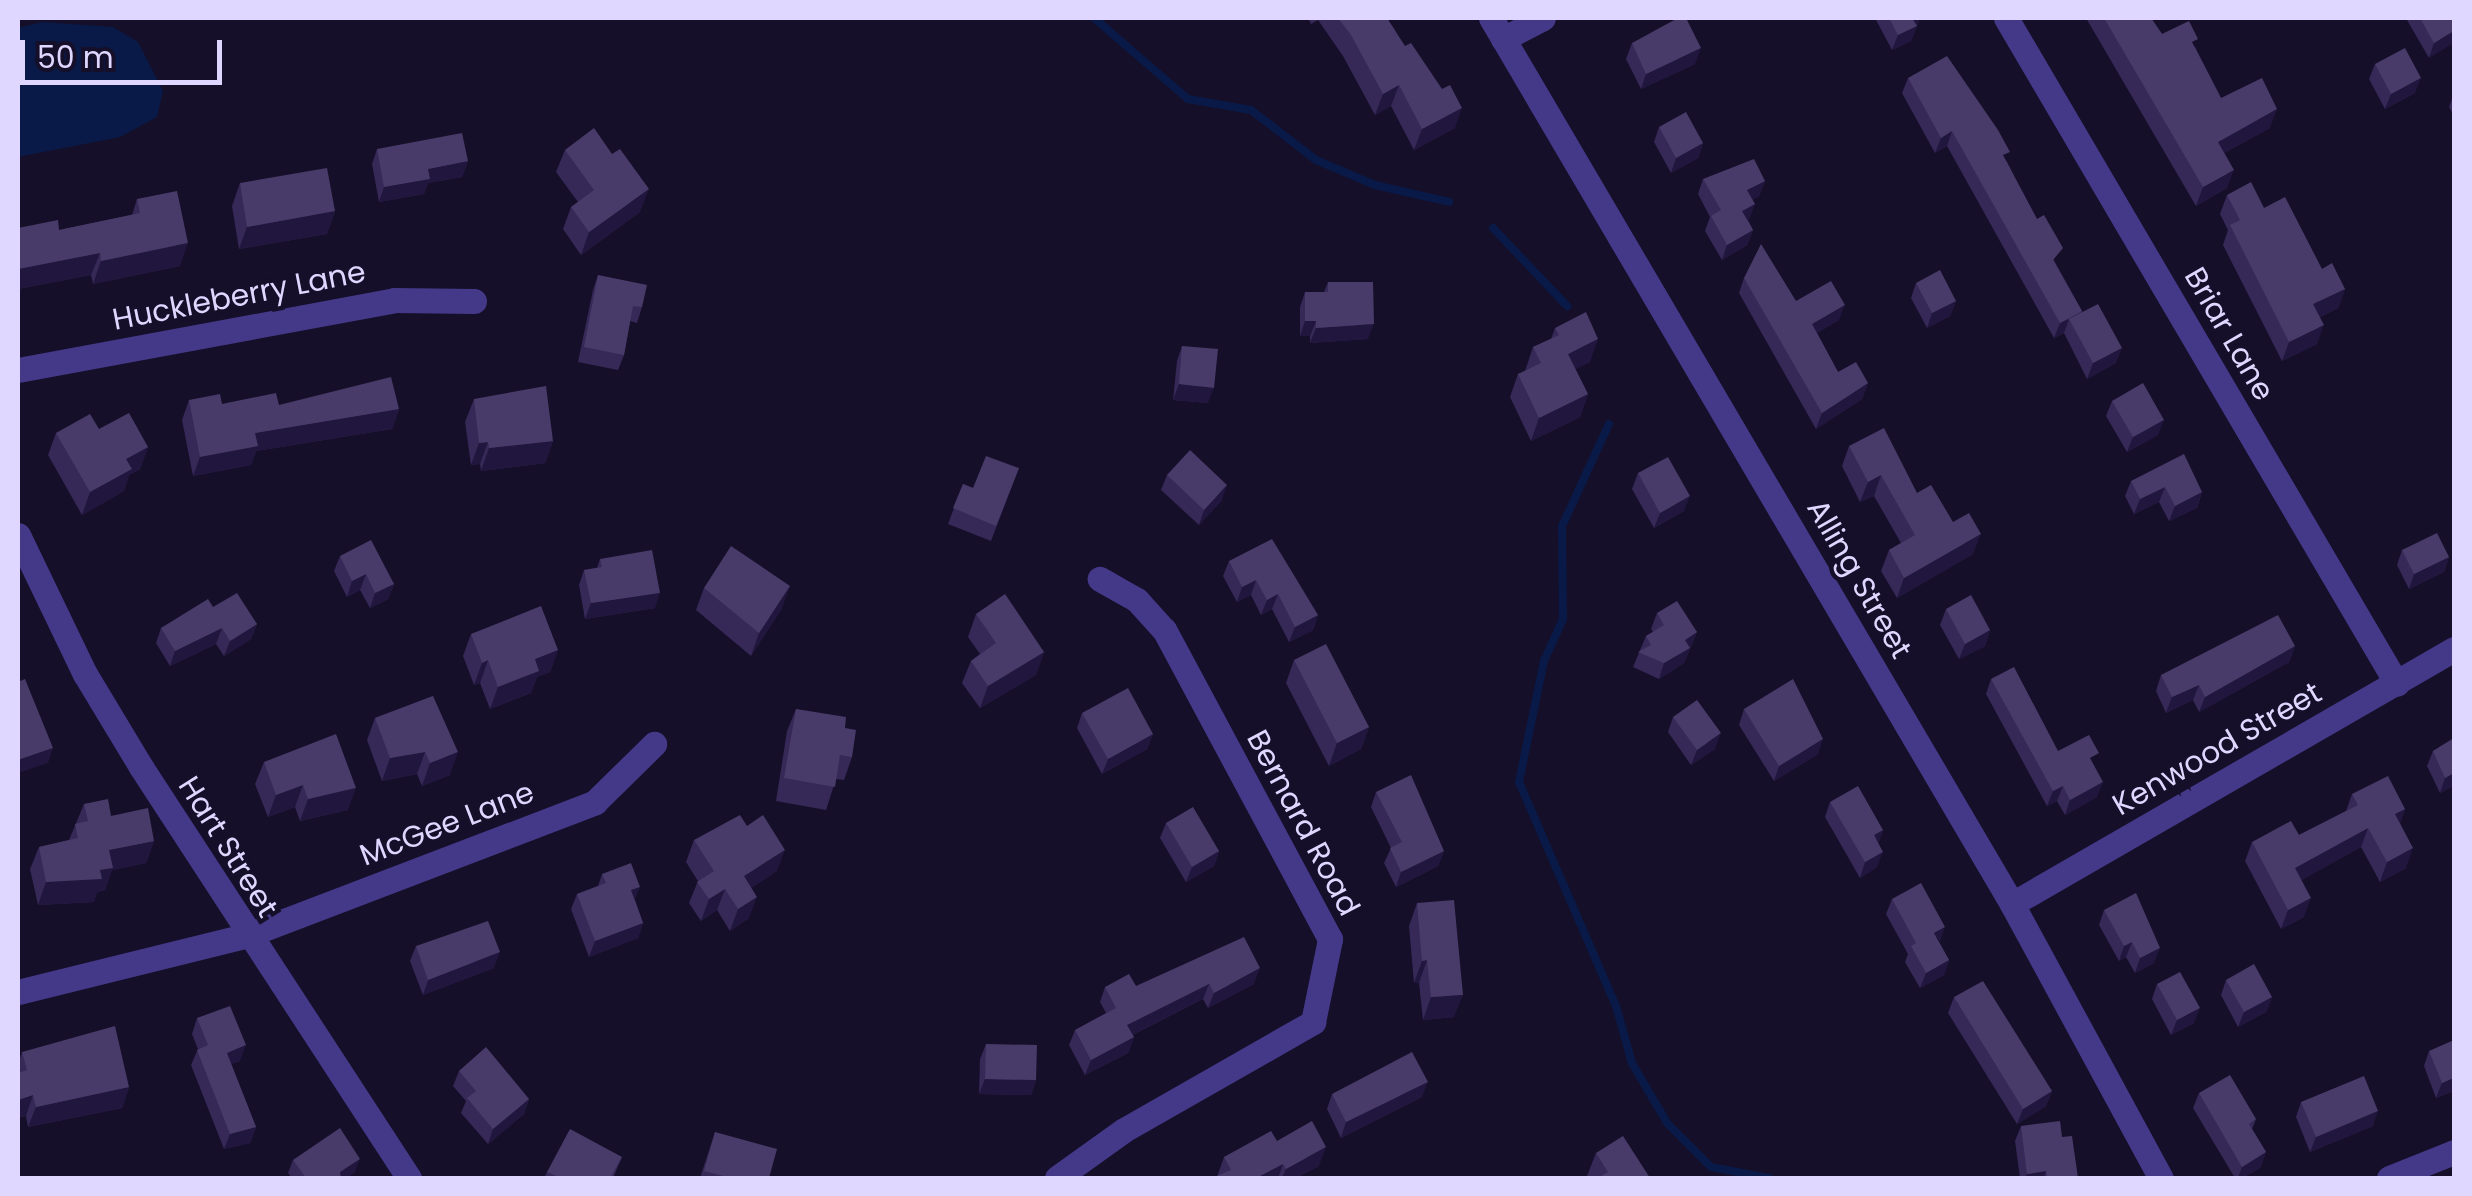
<!DOCTYPE html>
<html>
<head>
<meta charset="utf-8">
<style>
	body { margin:0 }
	#map { position:relative; width:2472px; height:1196px; overflow:hidden; background:#160f29; font-family:Poppins,sans-serif }
	div>[style] { position:absolute }
	[style*='--x'] { left:calc(var(--x)*1px); top:calc(var(--y)*1px); width:calc(var(--w)*1px); rotate:calc(var(--a)*1deg) }
	.water>* { inset:0; background:#091a48 }
	.stream>* { height:8px; margin:-4px; padding:0 4px; transform-origin:4px; border-radius:4px; background:#091a48 }
	.minor>* { height:25px; margin:-12.5px; padding:0 12.5px; transform-origin:12.5px; border-radius:12.5px; background:#443989 }
	.wall>* { inset:0; background:#362857 }
	.shaded-wall>* { inset:0; background:#21163d }
	.building>* { inset:0; background:#483b69 }
	span { translate:-50% -50%; white-space:nowrap; text-align:center; line-height:1.15; -webkit-text-stroke:9px #160f29; paint-order:stroke }
	.street-label { font-size:30px; color:#dfd7ff }
	.frame { position:absolute; inset:0; border:20px solid #dfd7ff; pointer-events:none }
	.scale { position:absolute; left:20px; top:40px; width:202px; height:45px; box-sizing:border-box; border:5px solid #dfd7ff; border-top:0; padding-left:12px; font-size:30px; line-height:35px; white-space:nowrap; color:#dfd7ff; -webkit-text-stroke:8px #160f29; paint-order:stroke }
</style>
</head>
<body>
<div id="map">
	<div class="water">
		<div style="clip-path:polygon(43px 22px,113px 27px,138px 42px,163px 91px,157px 117px,120px 137px,18px 157px,18px 28px)"></div>
	</div>
	<div class="stream">
		<div style="--x:1094;--y:18;--w:124;--a:40.8"></div>
		<div style="--x:1188;--y:99;--w:64;--a:9.9"></div>
		<div style="--x:1251;--y:110;--w:82;--a:37.6"></div>
		<div style="--x:1316;--y:160;--w:64;--a:23"></div>
		<div style="--x:1375;--y:185;--w:76;--a:12.9"></div>
		<div style="--x:1493;--y:228;--w:108;--a:46.5"></div>
		<div style="--x:1609;--y:424;--w:112;--a:114.7"></div>
		<div style="--x:1562;--y:526;--w:93;--a:89.4"></div>
		<div style="--x:1563;--y:619;--w:46;--a:114.3"></div>
		<div style="--x:1544;--y:661;--w:124;--a:101.7"></div>
		<div style="--x:1519;--y:782;--w:244;--a:66.6"></div>
		<div style="--x:1616;--y:1006;--w:59;--a:74.3"></div>
		<div style="--x:1632;--y:1063;--w:69;--a:59.7"></div>
		<div style="--x:1667;--y:1123;--w:62;--a:45"></div>
		<div style="--x:1711;--y:1167;--w:59;--a:10.7"></div>
	</div>
	<div class="minor">
		<div style="--x:1491;--y:18;--w:1028;--a:59.54"></div>
		<div style="--x:2012;--y:904;--w:312;--a:61.5"></div>
		<div style="--x:2006;--y:18;--w:772;--a:59.58"></div>
		<div style="--x:1503;--y:39;--w:45;--a:-27.7"></div>
		<div style="--x:18;--y:370;--w:382;--a:-10.5"></div>
		<div style="--x:394;--y:300;--w:80;--a:0.7"></div>
		<div style="--x:18;--y:535;--w:154;--a:64.3"></div>
		<div style="--x:85;--y:674;--w:109;--a:58.9"></div>
		<div style="--x:141;--y:767;--w:491;--a:56.9"></div>
		<div style="--x:2012;--y:904;--w:510;--a:-29.98"></div>
		<div style="--x:18;--y:992;--w:234;--a:-13.9"></div>
		<div style="--x:245;--y:936;--w:375;--a:-20.9"></div>
		<div style="--x:595;--y:802;--w:83;--a:-44.5"></div>
		<div style="--x:1057;--y:1178;--w:82;--a:-35.6"></div>
		<div style="--x:1124;--y:1130;--w:218;--a:-29.7"></div>
		<div style="--x:1313;--y:1022;--w:85;--a:-78.4"></div>
		<div style="--x:1330;--y:939;--w:351;--a:-118.2"></div>
		<div style="--x:1164;--y:630;--w:40;--a:-132"></div>
		<div style="--x:1137;--y:600;--w:43;--a:-150.4"></div>
		<div style="--x:2389;--y:1178;--w:70;--a:-21.8"></div>
	</div>
	<div class="wall">
		<div style="clip-path:polygon(1308px 18px,1387px 18px,1455px 128px,1414px 150px,1391px 106px,1375px 115px,1343px 56px,1318px 20px,1311px 24px)"></div>
		<div style="clip-path:polygon(1875px 18px,1920px 18px,1911px 41px,1892px 50px)"></div>
		<div style="clip-path:polygon(2086px 18px,2151px 18px,2162px 34px,2195px 47px,2221px 98px,2270px 128px,2224px 153px,2227px 188px,2196px 206px)"></div>
		<div style="clip-path:polygon(2408px 18px,2454px 18px,2429px 58px,2407px 20px)"></div>
		<div style="clip-path:polygon(1632px 43px,1695px 64px,1641px 89px,1626px 59px)"></div>
		<div style="clip-path:polygon(2375px 64px,2415px 93px,2385px 109px,2369px 79px)"></div>
		<div style="clip-path:polygon(1908px 78px,2007px 162px,2056px 264px,2082px 311px,2116px 363px,2087px 379px,2064px 333px,2054px 338px,1947px 146px,1935px 153px,1902px 93px)"></div>
		<div style="clip-path:polygon(2454px 93px,2454px 116px,2449px 107px)"></div>
		<div style="clip-path:polygon(1659px 127px,1703px 143px,1698px 158px,1671px 173px,1654px 142px)"></div>
		<div style="clip-path:polygon(377px 149px,468px 161px,462px 177px,428px 183px,424px 194px,379px 202px,372px 164px)"></div>
		<div style="clip-path:polygon(565px 150px,640px 212px,581px 255px,563px 229px,571px 207px,578px 202px,556px 172px)"></div>
		<div style="clip-path:polygon(1703px 179px,1765px 181px,1759px 196px,1752px 200px,1755px 204px,1748px 220px,1753px 230px,1747px 245px,1722px 260px,1705px 231px,1710px 217px,1698px 194px)"></div>
		<div style="clip-path:polygon(240px 183px,335px 211px,327px 234px,239px 249px,232px 206px)"></div>
		<div style="clip-path:polygon(2227px 195px,2264px 208px,2322px 269px,2345px 289px,2338px 308px,2320px 317px,2317px 344px,2282px 361px,2223px 245px,2228px 230px,2220px 214px)"></div>
		<div style="clip-path:polygon(137px 199px,180px 266px,93px 284px,91px 275px,18px 289px,18px 228px,59px 230px,132px 215px)"></div>
		<div style="clip-path:polygon(598px 275px,642px 307px,637px 323px,630px 321px,624px 355px,618px 370px,578px 362px,593px 290px)"></div>
		<div style="clip-path:polygon(1744px 278px,1839px 320px,1817px 333px,1838px 372px,1868px 383px,1862px 399px,1816px 429px,1739px 293px)"></div>
		<div style="clip-path:polygon(1328px 282px,1368px 339px,1310px 343px,1310px 336px,1300px 336px,1300px 307px,1305px 292px,1324px 292px)"></div>
		<div style="clip-path:polygon(1916px 283px,1956px 301px,1950px 316px,1927px 328px,1911px 298px)"></div>
		<div style="clip-path:polygon(1555px 328px,1590px 362px,1575px 369px,1588px 394px,1580px 417px,1531px 441px,1510px 397px,1518px 374px,1525px 371px,1533px 347px,1551px 339px)"></div>
		<div style="clip-path:polygon(1182px 346px,1208px 403px,1173px 400px,1177px 361px)"></div>
		<div style="clip-path:polygon(474px 399px,553px 441px,545px 463px,481px 471px,480px 464px,471px 465px,465px 422px)"></div>
		<div style="clip-path:polygon(189px 400px,222px 404px,399px 409px,392px 429px,256px 451px,251px 465px,193px 476px,182px 420px)"></div>
		<div style="clip-path:polygon(2112px 401px,2158px 435px,2127px 452px,2106px 416px)"></div>
		<div style="clip-path:polygon(99px 429px,148px 447px,140px 469px,129px 475px,124px 491px,82px 515px,48px 455px,56px 433px)"></div>
		<div style="clip-path:polygon(1849px 446px,1917px 493px,1973px 554px,1897px 598px,1881px 571px,1889px 550px,1901px 543px,1874px 496px,1860px 502px,1842px 466px)"></div>
		<div style="clip-path:polygon(1019px 468px,991px 541px,948px 524px,963px 484px,973px 488px)"></div>
		<div style="clip-path:polygon(1638px 473px,1684px 511px,1654px 528px,1632px 489px)"></div>
		<div style="clip-path:polygon(1167px 475px,1222px 500px,1199px 525px,1161px 490px)"></div>
		<div style="clip-path:polygon(2131px 481px,2202px 492px,2197px 508px,2169px 521px,2159px 502px,2134px 514px,2125px 496px)"></div>
		<div style="clip-path:polygon(2402px 550px,2449px 557px,2444px 572px,2409px 589px,2397px 565px)"></div>
		<div style="clip-path:polygon(340px 556px,394px 584px,388px 599px,370px 608px,360px 590px,347px 597px,334px 571px)"></div>
		<div style="clip-path:polygon(600px 559px,655px 608px,585px 619px,579px 585px,584px 570px,597px 568px)"></div>
		<div style="clip-path:polygon(1229px 561px,1318px 615px,1313px 630px,1289px 642px,1272px 609px,1261px 615px,1251px 595px,1237px 602px,1223px 576px)"></div>
		<div style="clip-path:polygon(704px 588px,782px 608px,751px 656px,696px 610px)"></div>
		<div style="clip-path:polygon(213px 607px,257px 624px,251px 639px,224px 656px,216px 644px,170px 666px,156px 643px,161px 628px)"></div>
		<div style="clip-path:polygon(1946px 609px,1990px 630px,1985px 646px,1959px 659px,1940px 625px)"></div>
		<div style="clip-path:polygon(1657px 613px,1697px 632px,1684px 663px,1659px 679px,1633px 667px,1646px 636px,1653px 632px,1651px 629px)"></div>
		<div style="clip-path:polygon(976px 614px,1044px 652px,1036px 675px,980px 708px,962px 683px,971px 661px,980px 654px,968px 637px)"></div>
		<div style="clip-path:polygon(471px 634px,558px 650px,550px 672px,537px 677px,531px 693px,490px 709px,480px 683px,474px 685px,463px 656px)"></div>
		<div style="clip-path:polygon(2295px 646px,2289px 662px,2199px 712px,2193px 700px,2166px 713px,2156px 691px,2161px 675px)"></div>
		<div style="clip-path:polygon(1294px 660px,1369px 727px,1361px 749px,1329px 766px,1286px 683px)"></div>
		<div style="clip-path:polygon(1991px 679px,2058px 751px,2094px 766px,2097px 797px,2065px 815px,2057px 801px,2047px 806px,1986px 694px)"></div>
		<div style="clip-path:polygon(433px 696px,450px 775px,422px 786px,417px 774px,382px 781px,367px 740px,375px 718px)"></div>
		<div style="clip-path:polygon(796px 709px,845px 728px,852px 757px,844px 780px,836px 779px,826px 810px,776px 801px,787px 731px)"></div>
		<div style="clip-path:polygon(1744px 709px,1818px 754px,1774px 781px,1739px 725px)"></div>
		<div style="clip-path:polygon(1082px 713px,1153px 734px,1147px 749px,1102px 774px,1077px 728px)"></div>
		<div style="clip-path:polygon(1673px 717px,1715px 749px,1691px 765px,1668px 732px)"></div>
		<div style="clip-path:polygon(2454px 738px,2454px 786px,2440px 793px,2427px 766px,2433px 751px)"></div>
		<div style="clip-path:polygon(264px 762px,348px 810px,300px 821px,295px 807px,268px 817px,255px 784px)"></div>
		<div style="clip-path:polygon(1376px 792px,1444px 851px,1438px 866px,1396px 887px,1384px 863px,1391px 848px,1371px 807px)"></div>
		<div style="clip-path:polygon(2352px 794px,2405px 809px,2400px 823px,2406px 868px,2380px 882px,2361px 847px,2301px 880px,2304px 917px,2281px 929px,2245px 861px,2252px 842px,2299px 835px,2346px 811px)"></div>
		<div style="clip-path:polygon(1830px 802px,1883px 830px,1878px 843px,1877px 867px,1860px 878px,1825px 817px)"></div>
		<div style="clip-path:polygon(84px 804px,111px 816px,154px 841px,146px 863px,112px 870px,105px 890px,97px 892px,94px 902px,38px 905px,30px 869px,39px 847px,69px 840px)"></div>
		<div style="clip-path:polygon(1166px 823px,1219px 851px,1214px 866px,1186px 882px,1160px 838px)"></div>
		<div style="clip-path:polygon(694px 840px,777px 871px,751px 888px,749px 918px,730px 931px,717px 910px,701px 921px,689px 903px,698px 881px,686px 862px)"></div>
		<div style="clip-path:polygon(602px 874px,635px 900px,643px 923px,638px 938px,589px 957px,571px 909px,577px 894px,598px 886px)"></div>
		<div style="clip-path:polygon(1892px 899px,1939px 942px,1949px 960px,1944px 975px,1920px 988px,1905px 962px,1908px 954px,1886px 914px)"></div>
		<div style="clip-path:polygon(1417px 903px,1454px 1017px,1423px 1020px,1419px 983px,1414px 983px,1409px 926px)"></div>
		<div style="clip-path:polygon(2104px 910px,2154px 963px,2135px 973px,2126px 957px,2119px 961px,2099px 925px)"></div>
		<div style="clip-path:polygon(416px 946px,494px 968px,423px 995px,410px 961px)"></div>
		<div style="clip-path:polygon(2226px 980px,2272px 997px,2266px 1012px,2238px 1027px,2221px 995px)"></div>
		<div style="clip-path:polygon(1254px 984px,1208px 1008px,1203px 999px,1132px 1035px,1134px 1037px,1128px 1053px,1085px 1075px,1069px 1045px,1075px 1030px,1106px 1013px,1100px 1002px,1105px 987px)"></div>
		<div style="clip-path:polygon(2157px 984px,2194px 1023px,2171px 1035px,2152px 999px)"></div>
		<div style="clip-path:polygon(1954px 997px,2052px 1091px,2046px 1106px,2017px 1124px,1948px 1013px)"></div>
		<div style="clip-path:polygon(197px 1018px,240px 1061px,231px 1064px,256px 1127px,250px 1143px,224px 1149px,191px 1065px,198px 1049px,192px 1034px)"></div>
		<div style="clip-path:polygon(986px 1044px,1036px 1080px,1031px 1095px,979px 1094px,980px 1059px)"></div>
		<div style="clip-path:polygon(2429px 1051px,2454px 1091px,2436px 1098px,2424px 1066px)"></div>
		<div style="clip-path:polygon(22px 1052px,129px 1087px,122px 1108px,28px 1127px,26px 1116px,18px 1118px,18px 1065px)"></div>
		<div style="clip-path:polygon(459px 1071px,529px 1099px,524px 1114px,488px 1144px,461px 1113px,466px 1101px,453px 1086px)"></div>
		<div style="clip-path:polygon(2199px 1093px,2256px 1119px,2252px 1129px,2266px 1152px,2260px 1168px,2242px 1178px,2235px 1178px,2193px 1108px)"></div>
		<div style="clip-path:polygon(1332px 1094px,1422px 1097px,1341px 1138px,1327px 1109px)"></div>
		<div style="clip-path:polygon(2301px 1102px,2373px 1126px,2310px 1152px,2296px 1117px)"></div>
		<div style="clip-path:polygon(2021px 1126px,2062px 1137px,2078px 1178px,2020px 1178px,2015px 1141px)"></div>
		<div style="clip-path:polygon(715px 1132px,769px 1178px,700px 1178px)"></div>
		<div style="clip-path:polygon(1277px 1141px,1319px 1166px,1296px 1178px,1212px 1178px,1217px 1177px,1224px 1157px)"></div>
		<div style="clip-path:polygon(1596px 1153px,1650px 1178px,1589px 1178px,1587px 1176px)"></div>
		<div style="clip-path:polygon(622px 1157px,613px 1178px,544px 1178px,547px 1172px)"></div>
		<div style="clip-path:polygon(293px 1160px,355px 1172px,346px 1178px,292px 1178px,288px 1173px)"></div>
	</div>
	<div class="shaded-wall">
		<div style="clip-path:polygon(1914px 18px,1920px 18px,1911px 41px,1892px 50px,1898px 35px)"></div>
		<div style="clip-path:polygon(2454px 31px,2454px 43px,2429px 58px,2434px 43px)"></div>
		<div style="clip-path:polygon(1701px 48px,1695px 64px,1641px 89px,1646px 74px)"></div>
		<div style="clip-path:polygon(2421px 78px,2415px 93px,2385px 109px,2391px 94px)"></div>
		<div style="clip-path:polygon(1399px 85px,1391px 106px,1375px 115px,1383px 94px)"></div>
		<div style="clip-path:polygon(1462px 108px,1455px 128px,1414px 150px,1422px 129px)"></div>
		<div style="clip-path:polygon(2277px 109px,2270px 128px,2211px 160px,2218px 142px)"></div>
		<div style="clip-path:polygon(1952px 131px,1947px 146px,1935px 153px,1941px 138px)"></div>
		<div style="clip-path:polygon(1703px 143px,1698px 158px,1671px 173px,1676px 158px)"></div>
		<div style="clip-path:polygon(468px 161px,462px 177px,428px 183px,424px 194px,379px 202px,384px 187px,428px 169px)"></div>
		<div style="clip-path:polygon(2234px 170px,2227px 188px,2196px 206px,2203px 187px)"></div>
		<div style="clip-path:polygon(1765px 181px,1759px 196px,1742px 205px,1747px 190px)"></div>
		<div style="clip-path:polygon(649px 189px,640px 212px,581px 255px,589px 232px)"></div>
		<div style="clip-path:polygon(1755px 204px,1749px 220px,1737px 226px,1742px 211px)"></div>
		<div style="clip-path:polygon(335px 211px,327px 234px,239px 249px,247px 227px)"></div>
		<div style="clip-path:polygon(1753px 230px,1747px 245px,1722px 260px,1727px 245px)"></div>
		<div style="clip-path:polygon(188px 243px,180px 266px,93px 284px,101px 261px)"></div>
		<div style="clip-path:polygon(100px 253px,91px 275px,18px 289px,18px 269px)"></div>
		<div style="clip-path:polygon(2345px 289px,2338px 308px,2306px 324px,2313px 304px)"></div>
		<div style="clip-path:polygon(1956px 301px,1950px 316px,1927px 328px,1932px 313px)"></div>
		<div style="clip-path:polygon(1845px 305px,1839px 320px,1807px 339px,1812px 324px)"></div>
		<div style="clip-path:polygon(2069px 319px,2064px 333px,2054px 338px,2060px 323px)"></div>
		<div style="clip-path:polygon(1305px 321px,1316px 321px,1310px 336px,1300px 336px)"></div>
		<div style="clip-path:polygon(1374px 324px,1368px 339px,1310px 343px,1316px 328px)"></div>
		<div style="clip-path:polygon(2324px 325px,2317px 344px,2282px 361px,2289px 342px)"></div>
		<div style="clip-path:polygon(1598px 339px,1590px 362px,1560px 377px,1568px 354px)"></div>
		<div style="clip-path:polygon(2122px 348px,2116px 363px,2087px 379px,2093px 363px)"></div>
		<div style="clip-path:polygon(1868px 383px,1862px 399px,1816px 429px,1822px 413px)"></div>
		<div style="clip-path:polygon(1179px 384px,1214px 388px,1208px 403px,1173px 400px)"></div>
		<div style="clip-path:polygon(1588px 394px,1580px 417px,1531px 441px,1539px 418px)"></div>
		<div style="clip-path:polygon(399px 409px,392px 429px,256px 451px,251px 465px,193px 476px,200px 457px,255px 433px)"></div>
		<div style="clip-path:polygon(2164px 420px,2158px 435px,2127px 452px,2133px 437px)"></div>
		<div style="clip-path:polygon(553px 441px,545px 463px,481px 471px,489px 448px)"></div>
		<div style="clip-path:polygon(488px 442px,480px 464px,471px 465px,479px 443px)"></div>
		<div style="clip-path:polygon(148px 447px,140px 469px,129px 475px,124px 491px,82px 515px,90px 492px,126px 459px)"></div>
		<div style="clip-path:polygon(1881px 475px,1874px 496px,1860px 502px,1868px 482px)"></div>
		<div style="clip-path:polygon(1227px 485px,1222px 500px,1199px 525px,1204px 510px)"></div>
		<div style="clip-path:polygon(2165px 487px,2159px 502px,2134px 514px,2140px 499px)"></div>
		<div style="clip-path:polygon(2202px 492px,2197px 508px,2169px 521px,2175px 506px)"></div>
		<div style="clip-path:polygon(1690px 496px,1684px 511px,1654px 528px,1660px 513px)"></div>
		<div style="clip-path:polygon(1981px 534px,1973px 554px,1897px 598px,1904px 578px)"></div>
		<div style="clip-path:polygon(2449px 557px,2444px 572px,2409px 589px,2414px 574px)"></div>
		<div style="clip-path:polygon(366px 574px,360px 590px,347px 597px,352px 581px)"></div>
		<div style="clip-path:polygon(1256px 580px,1251px 595px,1237px 602px,1242px 587px)"></div>
		<div style="clip-path:polygon(394px 584px,388px 599px,370px 608px,375px 593px)"></div>
		<div style="clip-path:polygon(790px 586px,782px 608px,751px 656px,759px 633px)"></div>
		<div style="clip-path:polygon(660px 593px,655px 608px,585px 619px,591px 603px)"></div>
		<div style="clip-path:polygon(1278px 594px,1272px 609px,1261px 615px,1267px 600px)"></div>
		<div style="clip-path:polygon(1318px 615px,1313px 630px,1289px 642px,1295px 627px)"></div>
		<div style="clip-path:polygon(257px 624px,251px 639px,224px 656px,230px 641px)"></div>
		<div style="clip-path:polygon(222px 628px,216px 644px,170px 666px,175px 651px)"></div>
		<div style="clip-path:polygon(1990px 630px,1985px 646px,1959px 659px,1965px 644px)"></div>
		<div style="clip-path:polygon(1697px 632px,1684px 663px,1659px 679px,1664px 663px,1685px 640px)"></div>
		<div style="clip-path:polygon(2295px 646px,2289px 662px,2199px 712px,2205px 697px)"></div>
		<div style="clip-path:polygon(558px 650px,550px 672px,537px 677px,531px 693px,490px 709px,498px 687px,535px 659px)"></div>
		<div style="clip-path:polygon(1044px 652px,1036px 675px,980px 708px,988px 686px)"></div>
		<div style="clip-path:polygon(488px 660px,480px 683px,474px 685px,482px 663px)"></div>
		<div style="clip-path:polygon(2199px 685px,2193px 700px,2166px 713px,2172px 697px)"></div>
		<div style="clip-path:polygon(1369px 727px,1361px 749px,1329px 766px,1337px 743px)"></div>
		<div style="clip-path:polygon(1721px 733px,1715px 749px,1691px 765px,1697px 750px)"></div>
		<div style="clip-path:polygon(1153px 734px,1147px 749px,1102px 774px,1108px 759px)"></div>
		<div style="clip-path:polygon(1823px 739px,1818px 754px,1774px 781px,1779px 766px)"></div>
		<div style="clip-path:polygon(53px 748px,48px 763px,18px 773px,18px 760px)"></div>
		<div style="clip-path:polygon(425px 752px,417px 774px,382px 781px,390px 758px)"></div>
		<div style="clip-path:polygon(458px 752px,450px 775px,422px 786px,430px 763px)"></div>
		<div style="clip-path:polygon(2454px 773px,2454px 786px,2440px 793px,2445px 778px)"></div>
		<div style="clip-path:polygon(2103px 782px,2097px 797px,2065px 815px,2070px 800px)"></div>
		<div style="clip-path:polygon(303px 785px,295px 807px,268px 817px,276px 795px)"></div>
		<div style="clip-path:polygon(2063px 786px,2057px 801px,2047px 806px,2053px 791px)"></div>
		<div style="clip-path:polygon(356px 788px,348px 810px,300px 821px,308px 799px)"></div>
		<div style="clip-path:polygon(2405px 809px,2398px 828px,2395px 814px)"></div>
		<div style="clip-path:polygon(2368px 828px,2361px 847px,2288px 888px,2295px 868px)"></div>
		<div style="clip-path:polygon(1883px 830px,1878px 845px,1874px 835px)"></div>
		<div style="clip-path:polygon(154px 841px,146px 863px,112px 870px,105px 890px,97px 892px,94px 902px,38px 905px,46px 882px,109px 850px)"></div>
		<div style="clip-path:polygon(2413px 848px,2406px 868px,2380px 882px,2387px 862px)"></div>
		<div style="clip-path:polygon(785px 850px,777px 871px,736px 898px,744px 876px)"></div>
		<div style="clip-path:polygon(1219px 851px,1214px 866px,1186px 882px,1192px 867px)"></div>
		<div style="clip-path:polygon(1444px 851px,1438px 866px,1396px 887px,1401px 872px)"></div>
		<div style="clip-path:polygon(1883px 852px,1877px 867px,1860px 878px,1865px 862px)"></div>
		<div style="clip-path:polygon(640px 887px,634px 902px,631px 890px)"></div>
		<div style="clip-path:polygon(725px 889px,717px 910px,701px 921px,709px 899px)"></div>
		<div style="clip-path:polygon(757px 897px,749px 918px,730px 931px,738px 909px)"></div>
		<div style="clip-path:polygon(2311px 898px,2304px 917px,2281px 929px,2288px 910px)"></div>
		<div style="clip-path:polygon(643px 923px,638px 938px,589px 957px,595px 941px)"></div>
		<div style="clip-path:polygon(1945px 927px,1940px 942px,1934px 933px)"></div>
		<div style="clip-path:polygon(2132px 942px,2126px 957px,2119px 961px,2124px 946px)"></div>
		<div style="clip-path:polygon(2160px 948px,2154px 963px,2135px 973px,2140px 958px)"></div>
		<div style="clip-path:polygon(500px 952px,494px 968px,423px 995px,428px 980px)"></div>
		<div style="clip-path:polygon(1427px 960px,1419px 983px,1414px 983px,1422px 961px)"></div>
		<div style="clip-path:polygon(1949px 960px,1944px 975px,1920px 988px,1926px 973px)"></div>
		<div style="clip-path:polygon(1260px 968px,1254px 984px,1208px 1008px,1214px 993px)"></div>
		<div style="clip-path:polygon(1209px 984px,1203px 999px,1121px 1040px,1127px 1025px)"></div>
		<div style="clip-path:polygon(1463px 995px,1454px 1017px,1423px 1020px,1431px 997px)"></div>
		<div style="clip-path:polygon(2272px 997px,2266px 1012px,2238px 1027px,2244px 1012px)"></div>
		<div style="clip-path:polygon(2200px 1008px,2194px 1023px,2171px 1035px,2177px 1020px)"></div>
		<div style="clip-path:polygon(1134px 1037px,1128px 1053px,1085px 1075px,1091px 1060px)"></div>
		<div style="clip-path:polygon(246px 1045px,240px 1061px,221px 1068px,227px 1053px)"></div>
		<div style="clip-path:polygon(2454px 1078px,2454px 1091px,2436px 1098px,2442px 1083px)"></div>
		<div style="clip-path:polygon(985px 1079px,1036px 1080px,1031px 1095px,979px 1094px)"></div>
		<div style="clip-path:polygon(1428px 1082px,1422px 1097px,1341px 1138px,1346px 1122px)"></div>
		<div style="clip-path:polygon(129px 1087px,122px 1108px,28px 1127px,36px 1107px)"></div>
		<div style="clip-path:polygon(2052px 1091px,2046px 1106px,2017px 1124px,2023px 1109px)"></div>
		<div style="clip-path:polygon(33px 1095px,26px 1116px,18px 1118px,18px 1100px)"></div>
		<div style="clip-path:polygon(529px 1099px,524px 1114px,488px 1144px,493px 1129px)"></div>
		<div style="clip-path:polygon(2378px 1111px,2373px 1126px,2310px 1152px,2316px 1137px)"></div>
		<div style="clip-path:polygon(256px 1127px,250px 1143px,224px 1149px,230px 1134px)"></div>
		<div style="clip-path:polygon(1326px 1147px,1319px 1166px,1296px 1178px,1282px 1178px,1286px 1169px)"></div>
		<div style="clip-path:polygon(2266px 1152px,2260px 1168px,2242px 1178px,2238px 1178px,2242px 1167px)"></div>
		<div style="clip-path:polygon(360px 1159px,355px 1172px,346px 1178px,338px 1178px,340px 1172px)"></div>
		<div style="clip-path:polygon(1283px 1164px,1278px 1178px,1256px 1178px)"></div>
		<div style="clip-path:polygon(2046px 1171px,2044px 1178px,2025px 1178px,2027px 1174px)"></div>
	</div>
	<div class="building">
		<div style="clip-path:polygon(1338px 18px,1387px 18px,1405px 46px,1411px 43px,1442px 89px,1450px 85px,1462px 108px,1422px 129px,1399px 85px,1383px 94px,1351px 35px)"></div>
		<div style="clip-path:polygon(1678px 18px,1686px 18px,1701px 48px,1646px 74px,1632px 43px)"></div>
		<div style="clip-path:polygon(1889px 18px,1914px 18px,1912px 18px,1917px 26px,1898px 35px)"></div>
		<div style="clip-path:polygon(2104px 18px,2151px 18px,2162px 34px,2189px 21px,2198px 39px,2192px 42px,2221px 98px,2262px 78px,2277px 109px,2218px 142px,2234px 170px,2203px 187px)"></div>
		<div style="clip-path:polygon(2420px 18px,2454px 18px,2454px 31px,2434px 43px)"></div>
		<div style="clip-path:polygon(2405px 48px,2421px 78px,2391px 94px,2375px 64px)"></div>
		<div style="clip-path:polygon(1947px 56px,1998px 130px,2010px 152px,2003px 155px,2037px 219px,2044px 215px,2063px 248px,2053px 260px,2082px 311px,2060px 323px,1952px 131px,1941px 138px,1908px 78px)"></div>
		<div style="clip-path:polygon(1686px 112px,1703px 143px,1676px 158px,1659px 127px)"></div>
		<div style="clip-path:polygon(594px 128px,612px 154px,620px 149px,649px 189px,589px 232px,571px 207px,594px 190px,565px 150px)"></div>
		<div style="clip-path:polygon(462px 133px,468px 161px,428px 169px,430px 179px,384px 187px,377px 149px)"></div>
		<div style="clip-path:polygon(1754px 159px,1765px 181px,1747px 190px,1755px 204px,1742px 211px,1753px 230px,1727px 245px,1711px 216px,1721px 210px,1703px 179px)"></div>
		<div style="clip-path:polygon(327px 168px,335px 211px,247px 227px,240px 183px)"></div>
		<div style="clip-path:polygon(2251px 182px,2264px 208px,2285px 197px,2322px 269px,2332px 263px,2345px 289px,2313px 304px,2324px 325px,2289px 342px,2230px 225px,2240px 220px,2227px 195px)"></div>
		<div style="clip-path:polygon(177px 191px,188px 243px,101px 261px,100px 253px,18px 269px,18px 228px,58px 220px,59px 230px,140px 213px,137px 199px)"></div>
		<div style="clip-path:polygon(1761px 244px,1796px 301px,1831px 281px,1845px 305px,1812px 324px,1838px 372px,1856px 362px,1868px 383px,1822px 413px,1744px 278px)"></div>
		<div style="clip-path:polygon(1940px 270px,1956px 301px,1932px 313px,1916px 283px)"></div>
		<div style="clip-path:polygon(598px 275px,647px 285px,642px 307px,633px 306px,624px 355px,584px 347px)"></div>
		<div style="clip-path:polygon(1328px 282px,1373px 282px,1374px 324px,1316px 328px,1316px 321px,1305px 321px,1305px 292px,1328px 292px)"></div>
		<div style="clip-path:polygon(2098px 304px,2122px 348px,2093px 363px,2069px 319px)"></div>
		<div style="clip-path:polygon(1586px 312px,1598px 339px,1568px 354px,1588px 394px,1539px 418px,1518px 374px,1541px 363px,1533px 347px,1559px 335px,1555px 328px)"></div>
		<div style="clip-path:polygon(1182px 346px,1218px 349px,1214px 388px,1179px 384px)"></div>
		<div style="clip-path:polygon(391px 377px,399px 409px,255px 433px,258px 446px,200px 457px,189px 400px,220px 394px,222px 404px,276px 393px,279px 405px)"></div>
		<div style="clip-path:polygon(2143px 383px,2164px 420px,2133px 437px,2112px 401px)"></div>
		<div style="clip-path:polygon(546px 386px,553px 441px,489px 448px,488px 442px,479px 443px,474px 399px)"></div>
		<div style="clip-path:polygon(129px 413px,148px 447px,126px 459px,132px 469px,90px 492px,56px 433px,90px 414px,99px 429px)"></div>
		<div style="clip-path:polygon(1884px 428px,1917px 493px,1931px 485px,1953px 522px,1969px 513px,1981px 534px,1904px 578px,1889px 550px,1915px 535px,1881px 475px,1868px 482px,1849px 446px)"></div>
		<div style="clip-path:polygon(1190px 450px,1227px 485px,1204px 510px,1167px 475px)"></div>
		<div style="clip-path:polygon(2184px 454px,2202px 492px,2175px 506px,2165px 487px,2140px 499px,2131px 481px)"></div>
		<div style="clip-path:polygon(986px 456px,1019px 468px,996px 526px,953px 508px,963px 484px,973px 488px)"></div>
		<div style="clip-path:polygon(1668px 457px,1690px 496px,1660px 513px,1638px 473px)"></div>
		<div style="clip-path:polygon(2437px 533px,2449px 557px,2414px 574px,2402px 550px)"></div>
		<div style="clip-path:polygon(1272px 539px,1318px 615px,1295px 627px,1278px 594px,1267px 600px,1256px 580px,1242px 587px,1229px 561px)"></div>
		<div style="clip-path:polygon(371px 540px,394px 584px,375px 593px,366px 574px,352px 581px,340px 556px)"></div>
		<div style="clip-path:polygon(731px 546px,790px 586px,759px 633px,704px 588px)"></div>
		<div style="clip-path:polygon(652px 550px,660px 593px,591px 603px,584px 570px,602px 567px,600px 559px)"></div>
		<div style="clip-path:polygon(237px 593px,257px 624px,230px 641px,222px 628px,175px 651px,161px 628px,208px 599px,213px 607px)"></div>
		<div style="clip-path:polygon(1005px 594px,1044px 652px,988px 686px,971px 661px,996px 643px,976px 614px)"></div>
		<div style="clip-path:polygon(1971px 595px,1990px 630px,1965px 644px,1946px 609px)"></div>
		<div style="clip-path:polygon(1677px 601px,1697px 632px,1685px 640px,1690px 648px,1664px 663px,1638px 652px,1651px 645px,1646px 636px,1664px 625px,1657px 613px)"></div>
		<div style="clip-path:polygon(541px 606px,558px 650px,535px 659px,539px 671px,498px 687px,488px 660px,482px 663px,471px 634px)"></div>
		<div style="clip-path:polygon(2278px 615px,2295px 646px,2205px 697px,2199px 685px,2172px 697px,2161px 675px)"></div>
		<div style="clip-path:polygon(1326px 644px,1369px 727px,1337px 743px,1294px 660px)"></div>
		<div style="clip-path:polygon(2014px 667px,2058px 751px,2089px 735px,2099px 753px,2090px 758px,2103px 782px,2070px 800px,2063px 786px,2053px 791px,1991px 679px)"></div>
		<div style="clip-path:polygon(25px 679px,53px 748px,18px 760px,18px 682px)"></div>
		<div style="clip-path:polygon(1793px 679px,1823px 739px,1779px 766px,1744px 709px)"></div>
		<div style="clip-path:polygon(1128px 688px,1153px 734px,1108px 759px,1082px 713px)"></div>
		<div style="clip-path:polygon(433px 696px,458px 752px,430px 763px,425px 752px,390px 758px,375px 718px)"></div>
		<div style="clip-path:polygon(1697px 700px,1721px 733px,1697px 750px,1673px 717px)"></div>
		<div style="clip-path:polygon(796px 709px,846px 717px,845px 728px,856px 730px,852px 757px,840px 755px,835px 787px,784px 778px)"></div>
		<div style="clip-path:polygon(336px 734px,356px 788px,308px 799px,303px 785px,276px 795px,264px 762px)"></div>
		<div style="clip-path:polygon(2454px 738px,2454px 773px,2445px 778px,2433px 751px)"></div>
		<div style="clip-path:polygon(1411px 775px,1444px 851px,1401px 872px,1390px 848px,1402px 842px,1376px 792px)"></div>
		<div style="clip-path:polygon(2388px 776px,2405px 809px,2395px 814px,2413px 848px,2387px 862px,2368px 828px,2295px 868px,2311px 898px,2288px 910px,2252px 842px,2291px 821px,2299px 835px,2358px 805px,2352px 794px)"></div>
		<div style="clip-path:polygon(1858px 786px,1883px 830px,1874px 835px,1883px 852px,1865px 862px,1830px 802px)"></div>
		<div style="clip-path:polygon(108px 799px,111px 816px,148px 808px,154px 841px,109px 850px,113px 868px,100px 870px,102px 879px,46px 882px,39px 847px,78px 838px,75px 824px,88px 821px,84px 804px)"></div>
		<div style="clip-path:polygon(1193px 807px,1219px 851px,1192px 867px,1166px 823px)"></div>
		<div style="clip-path:polygon(740px 815px,747px 826px,763px 815px,785px 850px,744px 876px,757px 897px,738px 909px,725px 889px,709px 899px,697px 882px,714px 871px,694px 840px)"></div>
		<div style="clip-path:polygon(631px 863px,640px 887px,631px 890px,643px 923px,595px 941px,577px 894px,606px 883px,602px 874px)"></div>
		<div style="clip-path:polygon(1921px 883px,1945px 927px,1934px 933px,1949px 960px,1926px 973px,1911px 946px,1916px 943px,1892px 899px)"></div>
		<div style="clip-path:polygon(2136px 893px,2160px 948px,2140px 958px,2132px 942px,2124px 946px,2104px 910px)"></div>
		<div style="clip-path:polygon(1454px 900px,1463px 995px,1431px 997px,1427px 960px,1422px 961px,1417px 903px)"></div>
		<div style="clip-path:polygon(488px 921px,500px 952px,428px 980px,416px 946px)"></div>
		<div style="clip-path:polygon(1244px 937px,1260px 968px,1214px 993px,1209px 984px,1127px 1025px,1134px 1037px,1091px 1060px,1075px 1030px,1116px 1008px,1105px 987px,1129px 974px,1136px 986px)"></div>
		<div style="clip-path:polygon(2254px 964px,2272px 997px,2244px 1012px,2226px 980px)"></div>
		<div style="clip-path:polygon(2180px 972px,2200px 1008px,2177px 1020px,2157px 984px)"></div>
		<div style="clip-path:polygon(1983px 981px,2052px 1091px,2023px 1109px,1954px 997px)"></div>
		<div style="clip-path:polygon(230px 1006px,246px 1045px,227px 1053px,256px 1127px,230px 1134px,197px 1050px,208px 1045px,197px 1018px)"></div>
		<div style="clip-path:polygon(115px 1026px,129px 1087px,36px 1107px,33px 1095px,18px 1100px,18px 1073px,27px 1070px,22px 1052px)"></div>
		<div style="clip-path:polygon(2454px 1040px,2454px 1078px,2442px 1083px,2429px 1051px)"></div>
		<div style="clip-path:polygon(986px 1044px,1037px 1045px,1036px 1080px,985px 1079px)"></div>
		<div style="clip-path:polygon(486px 1047px,529px 1099px,493px 1129px,467px 1098px,476px 1091px,459px 1071px)"></div>
		<div style="clip-path:polygon(1412px 1052px,1428px 1082px,1346px 1122px,1332px 1094px)"></div>
		<div style="clip-path:polygon(2230px 1075px,2256px 1119px,2249px 1124px,2266px 1152px,2242px 1167px,2199px 1093px)"></div>
		<div style="clip-path:polygon(2364px 1076px,2378px 1111px,2316px 1137px,2301px 1102px)"></div>
		<div style="clip-path:polygon(1312px 1121px,1326px 1147px,1286px 1169px,1283px 1164px,1256px 1178px,1212px 1178px,1231px 1170px,1224px 1157px,1271px 1131px,1277px 1141px)"></div>
		<div style="clip-path:polygon(2060px 1121px,2062px 1137px,2072px 1136px,2078px 1178px,2047px 1178px,2046px 1171px,2027px 1174px,2021px 1126px)"></div>
		<div style="clip-path:polygon(340px 1128px,360px 1159px,340px 1172px,341px 1178px,306px 1178px,293px 1160px)"></div>
		<div style="clip-path:polygon(570px 1129px,622px 1157px,610px 1178px,561px 1178px,547px 1172px)"></div>
		<div style="clip-path:polygon(715px 1132px,777px 1149px,769px 1178px,731px 1178px,704px 1171px)"></div>
		<div style="clip-path:polygon(1623px 1136px,1650px 1178px,1598px 1178px,1608px 1172px,1596px 1153px)"></div>
	</div>
	<div class="street-label">
		<span style="left:239px;top:296px;rotate:-11deg">Huckleberry Lane</span>
		<span style="left:2229px;top:334px;rotate:60deg">Briar Lane</span>
		<span style="left:1859px;top:579px;rotate:60deg">Alling Street</span>
		<span style="left:2217px;top:749px;rotate:-30deg">Kenwood Street</span>
		<span style="left:1303px;top:823px;rotate:62deg">Bernard Road</span>
		<span style="left:447px;top:824px;rotate:-21deg">McGee Lane</span>
		<span style="left:228px;top:847px;rotate:58deg">Hart Street</span>
	</div>
	<div class="frame"></div>
	<div class="scale">50 m</div>
</div>
</body>
</html>
